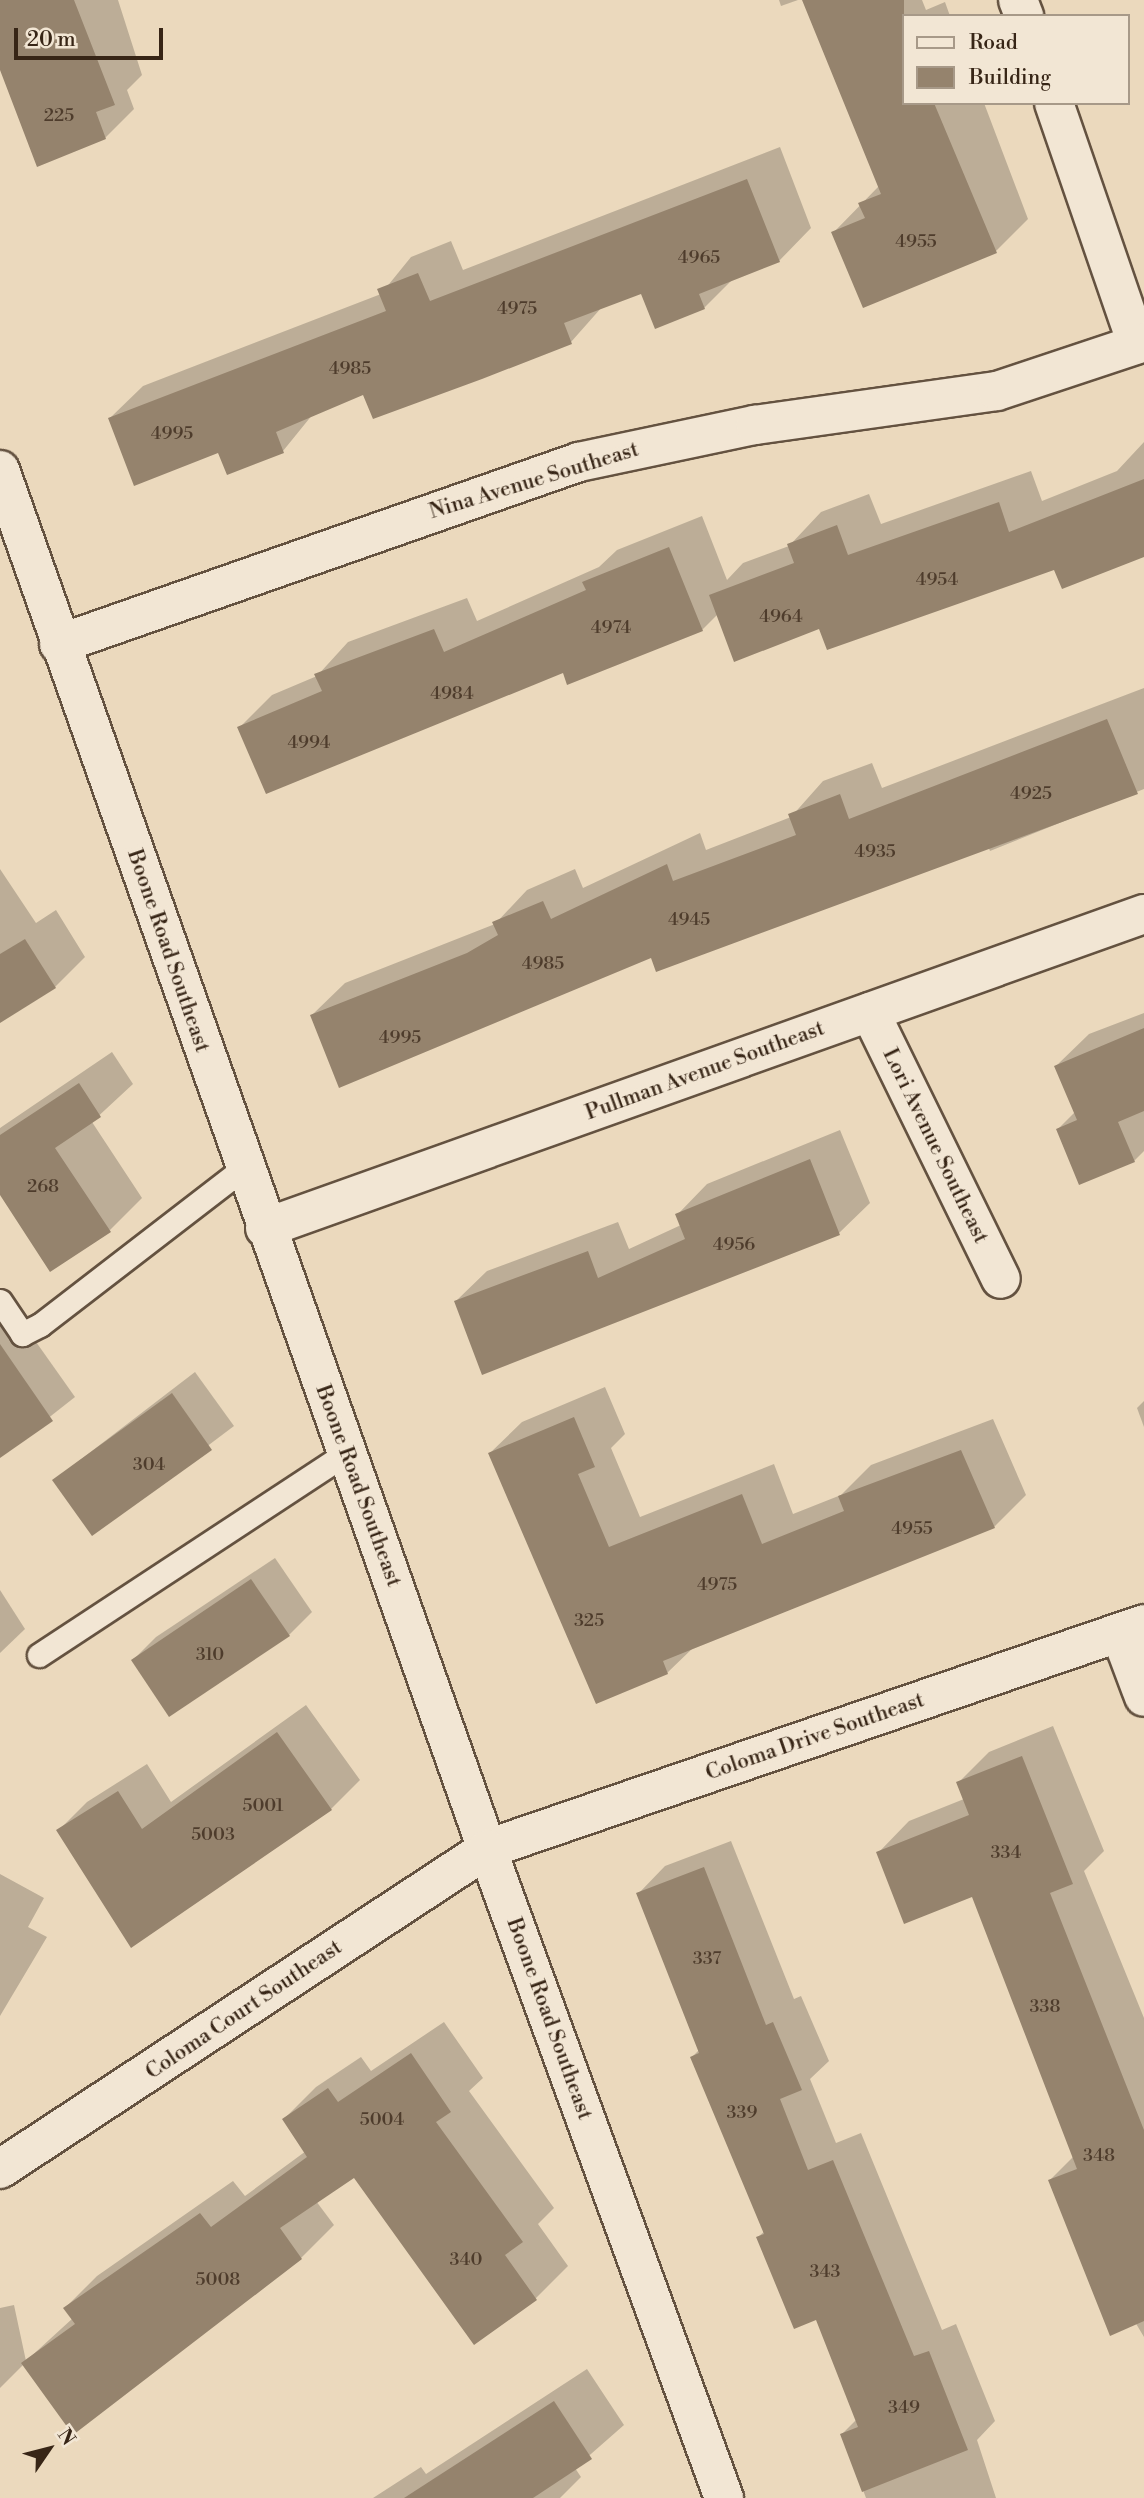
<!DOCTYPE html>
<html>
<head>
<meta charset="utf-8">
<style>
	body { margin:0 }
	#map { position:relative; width:1144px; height:2498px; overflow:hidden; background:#ebd9bd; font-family:"Libre Bodoni",serif }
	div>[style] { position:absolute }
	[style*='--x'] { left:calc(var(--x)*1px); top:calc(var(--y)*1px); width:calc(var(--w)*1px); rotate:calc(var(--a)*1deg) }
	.shadow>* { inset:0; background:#0003 }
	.building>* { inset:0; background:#95836d }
	.roads { filter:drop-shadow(2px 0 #645240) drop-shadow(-2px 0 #645240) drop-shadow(0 2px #645240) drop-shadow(0 -2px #645240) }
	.lane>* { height:23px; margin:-11.5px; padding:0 11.5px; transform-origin:11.5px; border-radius:11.5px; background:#f2e6d4 }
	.street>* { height:38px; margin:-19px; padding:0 19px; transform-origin:19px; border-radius:19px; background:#f2e6d4 }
	.secondary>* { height:38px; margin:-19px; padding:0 19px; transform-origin:19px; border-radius:19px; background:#f2e6d4 }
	span { translate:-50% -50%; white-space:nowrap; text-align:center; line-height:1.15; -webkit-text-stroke:7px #f2e6d4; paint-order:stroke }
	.number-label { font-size:18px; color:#4e3c2c }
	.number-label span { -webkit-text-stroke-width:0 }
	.street-label { font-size:21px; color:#372516 }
	.legend { position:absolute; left:902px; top:14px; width:228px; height:91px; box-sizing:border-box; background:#f2e6d4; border:2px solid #a79988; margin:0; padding:9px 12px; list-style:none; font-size:21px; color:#372516 }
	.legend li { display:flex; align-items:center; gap:14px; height:35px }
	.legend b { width:35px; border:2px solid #a79988 }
	.north { position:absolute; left:14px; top:2414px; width:70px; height:70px; -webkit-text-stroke:5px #f2e6d4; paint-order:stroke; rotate:55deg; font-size:19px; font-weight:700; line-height:28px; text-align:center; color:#372516 }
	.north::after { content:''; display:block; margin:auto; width:24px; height:32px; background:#372516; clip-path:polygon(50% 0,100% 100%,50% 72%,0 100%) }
	.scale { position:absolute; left:14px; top:28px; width:149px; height:32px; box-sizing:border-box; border:4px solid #372516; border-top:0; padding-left:9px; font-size:21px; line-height:24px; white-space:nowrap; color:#372516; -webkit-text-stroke:5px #f2e6d4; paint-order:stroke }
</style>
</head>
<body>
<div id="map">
	<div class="shadow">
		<div style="clip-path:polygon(0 0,118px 0,142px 75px,127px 90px,134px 109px,105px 138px,0 65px)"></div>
		<div style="clip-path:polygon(779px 0,798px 0,781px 6px)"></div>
		<div style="clip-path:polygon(804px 0,922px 0,926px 10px,945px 2px,950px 16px,904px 16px,904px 103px,984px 103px,1028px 219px,996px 251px,833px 233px,879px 186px)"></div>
		<div style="clip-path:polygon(780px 147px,811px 228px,779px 261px,734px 278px,704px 308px,642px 291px,602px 307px,571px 342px,364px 393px,313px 414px,283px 451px,219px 451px,110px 418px,143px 386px,381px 294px,411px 257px,451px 241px,463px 270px)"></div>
		<div style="clip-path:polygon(1144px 442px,1144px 555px,1055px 567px,820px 627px,718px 614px,702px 630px,564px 671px,239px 728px,272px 695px,317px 676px,348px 642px,467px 598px,477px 621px,599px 567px,617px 550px,702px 516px,727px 580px,743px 563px,789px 546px,821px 512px,869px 494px,881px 524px,1031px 471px,1042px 501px,1117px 471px)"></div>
		<div style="clip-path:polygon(1144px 688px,1144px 789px,990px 851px,988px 846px,652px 956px,312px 1015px,345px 983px,495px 924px,527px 890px,575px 869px,583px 888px,700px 833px,706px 850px,791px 817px,823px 781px,872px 763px,882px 788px)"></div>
		<div style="clip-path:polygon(0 869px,36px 923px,56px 910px,85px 957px,55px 987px,0 1021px)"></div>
		<div style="clip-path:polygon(1144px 1013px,1144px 1151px,1134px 1161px,1058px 1129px,1075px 1112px,1056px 1066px,1089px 1034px)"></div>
		<div style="clip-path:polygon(112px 1052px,133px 1084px,92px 1122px,142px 1198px,110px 1230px,0 1192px,0 1128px)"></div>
		<div style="clip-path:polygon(840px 1130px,870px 1203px,839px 1233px,483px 1372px,456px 1301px,487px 1271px,618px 1222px,629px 1249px,681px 1225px,677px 1215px,707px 1184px)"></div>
		<div style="clip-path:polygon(0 1291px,75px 1397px,0 1456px)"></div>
		<div style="clip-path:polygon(195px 1372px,234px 1426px,92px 1533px,54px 1480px)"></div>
		<div style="clip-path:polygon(605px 1387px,625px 1434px,611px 1448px,640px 1517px,774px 1464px,793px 1514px,841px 1495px,871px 1465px,993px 1419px,1026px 1495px,994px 1527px,694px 1647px,667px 1673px,490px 1453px,522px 1422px)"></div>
		<div style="clip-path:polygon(1144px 1401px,1144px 1427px,1137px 1408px)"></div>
		<div style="clip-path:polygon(275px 1558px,312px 1612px,289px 1635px,133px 1660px,156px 1637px)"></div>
		<div style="clip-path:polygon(0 1590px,25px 1629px,0 1653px)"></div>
		<div style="clip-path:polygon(306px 1705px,360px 1780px,331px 1809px,131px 1946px,59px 1830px,87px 1802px,147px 1764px,171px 1802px)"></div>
		<div style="clip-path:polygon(1053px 1726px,1104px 1851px,1084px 1871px,1144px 2018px,1144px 2337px,1050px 2180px,1074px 2156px,973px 1895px,878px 1853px,909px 1821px,964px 1799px,958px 1783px,989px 1752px)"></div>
		<div style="clip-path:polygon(731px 1841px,794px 1999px,801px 1996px,829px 2061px,810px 2079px,836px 2143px,861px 2133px,942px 2330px,956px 2324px,995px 2421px,977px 2440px,996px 2498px,866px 2498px,842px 2434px,857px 2419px,817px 2318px,758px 2237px,765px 2231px,692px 2057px,699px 2050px,638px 1894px,665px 1866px)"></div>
		<div style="clip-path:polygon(0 1874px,44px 1898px,28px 1927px,47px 1937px,0 2016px)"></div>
		<div style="clip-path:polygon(444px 2022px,483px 2078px,469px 2091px,554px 2208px,538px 2224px,568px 2266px,536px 2298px,474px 2343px,354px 2176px,316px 2201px,334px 2225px,301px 2258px,73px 2432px,24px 2364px,0 2388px,0 2308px,14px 2305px,26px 2361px,73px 2318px,65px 2308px,97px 2276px,233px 2181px,245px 2196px,306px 2151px,284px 2119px,316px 2087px,361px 2057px,371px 2071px)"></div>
		<div style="clip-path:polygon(587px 2369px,624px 2425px,575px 2468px,581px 2477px,560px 2498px,373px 2498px,421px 2467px,426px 2474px)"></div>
	</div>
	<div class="building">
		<div style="clip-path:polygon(0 0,74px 0,115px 105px,96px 112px,106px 139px,37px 167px,0 70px)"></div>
		<div style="clip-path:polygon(802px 0,904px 0,904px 103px,934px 103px,997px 253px,863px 308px,831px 232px,865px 218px,858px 203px,881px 194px)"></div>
		<div style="clip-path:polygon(747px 179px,780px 262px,699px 294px,705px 309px,655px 329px,641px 294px,564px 323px,572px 344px,482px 379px,373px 419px,363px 395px,276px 432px,284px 453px,227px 475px,218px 453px,134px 486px,108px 418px,386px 311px,377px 289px,418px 273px,430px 301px)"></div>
		<div style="clip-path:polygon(1144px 479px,1144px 557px,1062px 589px,1054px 570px,827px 650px,819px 629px,734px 662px,709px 595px,794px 563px,787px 544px,837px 525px,848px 555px,999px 502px,1009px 532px)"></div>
		<div style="clip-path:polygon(669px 547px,703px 631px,567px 685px,563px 673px,266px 794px,237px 727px,322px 691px,314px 674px,434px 629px,444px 652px,586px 590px,582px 582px)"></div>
		<div style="clip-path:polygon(1107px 719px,1138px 794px,656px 972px,651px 958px,339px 1088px,310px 1015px,467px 953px,498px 935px,492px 922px,543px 901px,551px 919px,667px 864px,673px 881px,796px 835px,788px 814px,840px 794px,849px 819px)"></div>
		<div style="clip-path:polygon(25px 939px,56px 988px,0 1023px,0 954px)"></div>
		<div style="clip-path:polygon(1144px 1028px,1144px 1111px,1118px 1122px,1135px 1162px,1079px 1185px,1056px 1129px,1077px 1120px,1054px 1066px)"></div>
		<div style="clip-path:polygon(79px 1083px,101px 1117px,55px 1148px,111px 1232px,50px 1272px,0 1195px,0 1135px)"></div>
		<div style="clip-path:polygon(810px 1159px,840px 1235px,482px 1375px,454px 1301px,588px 1251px,598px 1278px,685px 1239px,675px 1214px)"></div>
		<div style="clip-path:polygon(0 1344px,53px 1421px,0 1458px)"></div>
		<div style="clip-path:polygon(172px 1393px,212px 1450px,92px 1536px,52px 1480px)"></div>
		<div style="clip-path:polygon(574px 1417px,595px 1467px,578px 1474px,609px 1547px,742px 1494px,762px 1544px,844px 1511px,838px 1496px,961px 1450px,995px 1528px,663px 1661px,668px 1674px,596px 1704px,488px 1453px)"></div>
		<div style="clip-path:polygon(251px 1579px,290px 1636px,169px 1717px,131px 1660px)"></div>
		<div style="clip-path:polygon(277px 1732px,332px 1810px,131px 1948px,56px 1830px,118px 1791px,142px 1829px)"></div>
		<div style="clip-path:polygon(1022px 1756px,1073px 1884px,1050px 1893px,1144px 2130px,1144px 2321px,1110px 2336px,1048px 2180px,1077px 2169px,972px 1897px,904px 1924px,876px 1852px,969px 1815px,956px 1782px)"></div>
		<div style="clip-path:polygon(704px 1867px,766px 2025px,773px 2022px,802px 2090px,780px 2099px,808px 2170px,833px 2160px,914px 2356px,929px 2351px,968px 2450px,862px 2492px,840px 2434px,858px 2427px,816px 2320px,794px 2329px,756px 2237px,764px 2234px,690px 2057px,699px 2053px,636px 1893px)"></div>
		<div style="clip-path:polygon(411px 2053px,451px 2112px,436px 2122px,523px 2242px,505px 2255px,537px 2300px,474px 2345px,354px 2178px,280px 2228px,302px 2259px,73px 2435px,21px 2363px,75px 2324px,63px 2308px,200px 2213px,211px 2227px,307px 2157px,282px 2119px,328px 2088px,338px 2102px)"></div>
		<div style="clip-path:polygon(554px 2401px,592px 2459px,533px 2498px,404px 2498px)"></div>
	</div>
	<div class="roads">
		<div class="lane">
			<div style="--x:0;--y:1301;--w:40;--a:56"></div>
			<div style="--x:22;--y:1334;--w:20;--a:-27"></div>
			<div style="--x:40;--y:1325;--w:257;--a:-37.6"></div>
			<div style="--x:39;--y:1655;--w:367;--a:-33.3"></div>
		</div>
		<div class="street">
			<div style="--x:1018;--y:0;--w:17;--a:69"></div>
			<div style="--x:1054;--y:103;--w:255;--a:71"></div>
			<div style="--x:59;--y:644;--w:551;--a:-19.29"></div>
			<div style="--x:579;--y:462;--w:180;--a:-11.9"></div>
			<div style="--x:755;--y:425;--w:244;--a:-8"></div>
			<div style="--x:997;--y:391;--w:155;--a:-18.4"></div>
			<div style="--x:870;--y:1012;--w:297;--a:63.9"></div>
			<div style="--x:265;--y:1228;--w:933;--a:-19.66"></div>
			<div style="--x:1120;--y:1633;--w:68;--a:69.4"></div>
			<div style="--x:0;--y:2169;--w:583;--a:-33.31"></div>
			<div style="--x:487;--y:1849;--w:694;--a:-18.9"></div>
		</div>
		<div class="secondary">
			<div style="--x:0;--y:470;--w:1462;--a:70.55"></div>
			<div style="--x:487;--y:1849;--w:691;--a:69.94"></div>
		</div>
	</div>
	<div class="number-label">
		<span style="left:59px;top:116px">225</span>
		<span style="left:916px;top:242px">4955</span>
		<span style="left:699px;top:258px">4965</span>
		<span style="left:517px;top:309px">4975</span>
		<span style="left:350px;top:369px">4985</span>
		<span style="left:172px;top:434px">4995</span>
		<span style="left:937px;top:580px">4954</span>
		<span style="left:781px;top:617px">4964</span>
		<span style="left:611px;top:628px">4974</span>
		<span style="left:452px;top:694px">4984</span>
		<span style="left:309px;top:743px">4994</span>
		<span style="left:1031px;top:794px">4925</span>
		<span style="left:875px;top:852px">4935</span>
		<span style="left:689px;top:920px">4945</span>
		<span style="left:543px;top:964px">4985</span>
		<span style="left:400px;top:1038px">4995</span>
		<span style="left:43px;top:1187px">268</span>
		<span style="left:734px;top:1245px">4956</span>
		<span style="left:149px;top:1465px">304</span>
		<span style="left:912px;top:1529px">4955</span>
		<span style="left:717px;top:1585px">4975</span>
		<span style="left:589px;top:1621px">325</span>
		<span style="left:210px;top:1655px">310</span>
		<span style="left:263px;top:1806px">5001</span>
		<span style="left:213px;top:1835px">5003</span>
		<span style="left:1006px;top:1853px">334</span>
		<span style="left:707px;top:1959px">337</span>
		<span style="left:1045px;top:2007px">338</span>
		<span style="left:742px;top:2113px">339</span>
		<span style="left:382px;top:2120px">5004</span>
		<span style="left:1099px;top:2156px">348</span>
		<span style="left:466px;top:2260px">340</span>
		<span style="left:825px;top:2272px">343</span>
		<span style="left:218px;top:2280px">5008</span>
		<span style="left:904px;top:2408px">349</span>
	</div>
	<div class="street-label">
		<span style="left:534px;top:481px;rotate:-17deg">Nina Avenue Southeast</span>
		<span style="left:168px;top:951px;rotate:71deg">Boone Road Southeast</span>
		<span style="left:705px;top:1071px;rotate:-20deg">Pullman Avenue Southeast</span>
		<span style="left:935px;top:1146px;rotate:64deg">Lori Avenue Southeast</span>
		<span style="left:358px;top:1486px;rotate:70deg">Boone Road Southeast</span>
		<span style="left:815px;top:1737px;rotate:-19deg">Coloma Drive Southeast</span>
		<span style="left:244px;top:2010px;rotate:-34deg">Coloma Court Southeast</span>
		<span style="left:549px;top:2019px;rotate:70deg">Boone Road Southeast</span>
	</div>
	<ul class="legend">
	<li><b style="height:9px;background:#f2e6d4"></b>Road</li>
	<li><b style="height:19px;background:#95836d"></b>Building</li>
	</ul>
	<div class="north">N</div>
	<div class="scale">20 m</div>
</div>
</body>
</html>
